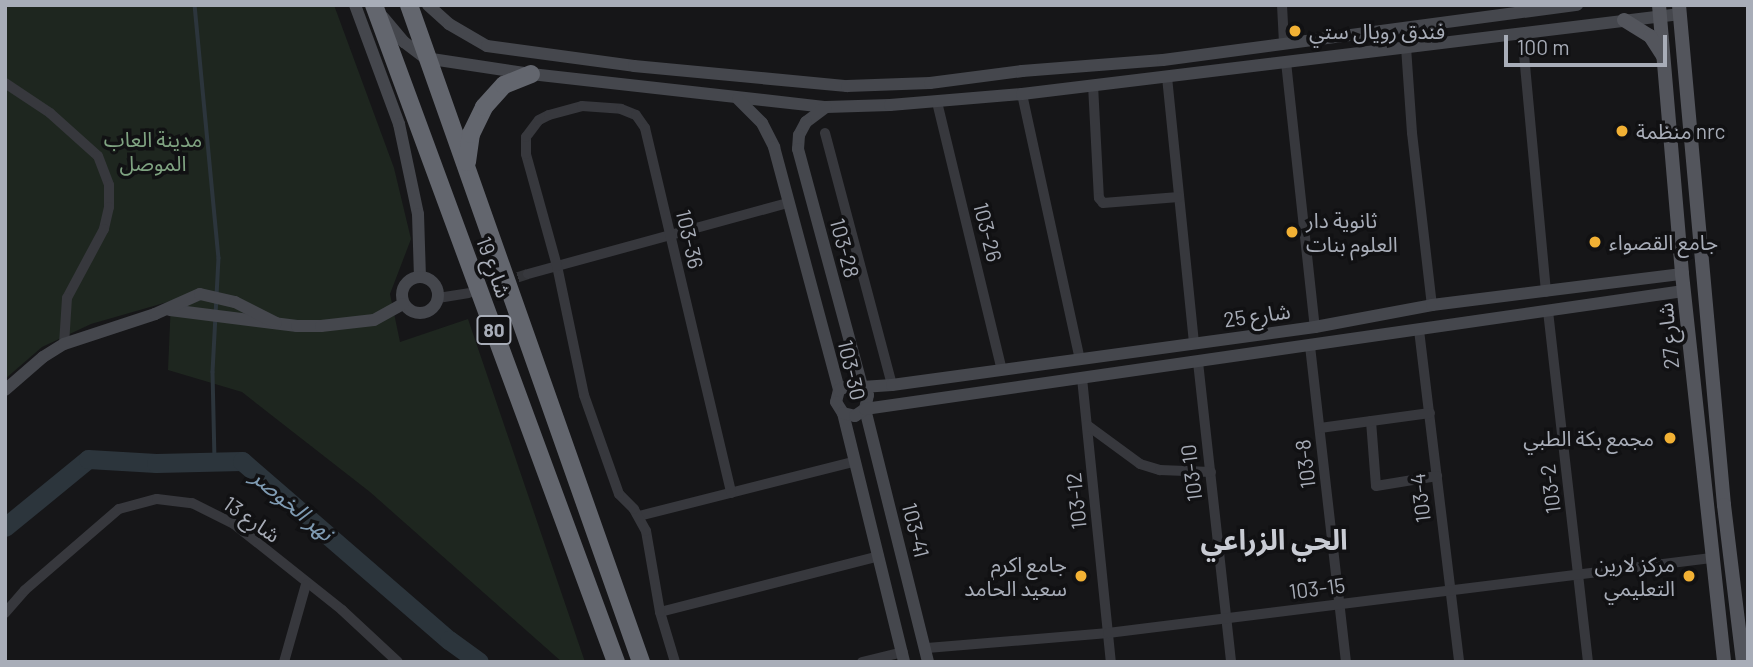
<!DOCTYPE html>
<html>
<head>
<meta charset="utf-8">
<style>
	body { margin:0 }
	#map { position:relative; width:1753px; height:667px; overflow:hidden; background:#161618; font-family:Barlow,"Noto Sans Arabic",sans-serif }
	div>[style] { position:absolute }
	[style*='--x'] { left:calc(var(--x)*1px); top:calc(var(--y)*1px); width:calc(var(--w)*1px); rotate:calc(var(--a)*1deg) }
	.green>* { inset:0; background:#1e261f }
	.stream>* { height:3.5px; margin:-1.75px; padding:0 1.75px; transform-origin:1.75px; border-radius:1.75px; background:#2c353c }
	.river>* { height:19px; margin:-9.5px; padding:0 9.5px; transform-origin:9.5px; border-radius:9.5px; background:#2c353c }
	.street-tunnel>* { height:10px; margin-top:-5px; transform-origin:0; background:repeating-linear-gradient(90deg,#333438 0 10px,transparent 0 15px) }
	.street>* { height:10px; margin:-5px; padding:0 5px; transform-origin:5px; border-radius:5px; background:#37383d }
	.secondary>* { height:12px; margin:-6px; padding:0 6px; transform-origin:6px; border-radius:6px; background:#45474d }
	.secondary>.ring { margin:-6px; padding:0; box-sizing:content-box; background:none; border:12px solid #45474d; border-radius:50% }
	.primary>* { height:14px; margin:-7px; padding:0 7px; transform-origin:7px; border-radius:7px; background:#53555c }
	.highway>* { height:18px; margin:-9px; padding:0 9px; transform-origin:9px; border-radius:9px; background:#63666e }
	.dots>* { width:19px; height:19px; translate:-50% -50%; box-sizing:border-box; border:4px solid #111113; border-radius:50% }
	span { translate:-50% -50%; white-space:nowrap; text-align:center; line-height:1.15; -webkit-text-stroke:7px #111113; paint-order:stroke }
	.shield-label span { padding:2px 5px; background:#111113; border:2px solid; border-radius:5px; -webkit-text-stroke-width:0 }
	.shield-label { font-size:19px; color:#a8adb8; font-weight:700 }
	.poi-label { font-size:21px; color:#a8adb8 }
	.left { translate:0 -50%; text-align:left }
	.right { translate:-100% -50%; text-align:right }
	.park-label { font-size:21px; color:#7fa381 }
	.street-label { font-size:21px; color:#a8adb8 }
	.water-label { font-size:23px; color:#7f9bb3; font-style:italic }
	.district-label { font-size:28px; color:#c9ccd4; font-weight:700 }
	.frame { position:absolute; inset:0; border:7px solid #a8adb8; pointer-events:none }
	.scale { position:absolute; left:1504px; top:35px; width:163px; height:32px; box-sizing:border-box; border:4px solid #a8adb8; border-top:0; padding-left:9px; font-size:21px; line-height:24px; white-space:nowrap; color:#a8adb8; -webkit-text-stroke:5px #111113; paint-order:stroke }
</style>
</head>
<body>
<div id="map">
	<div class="green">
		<div style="clip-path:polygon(5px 5px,334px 5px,394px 168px,411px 239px,390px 294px,400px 342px,468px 319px,585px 662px,562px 662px,370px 492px,242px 392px,168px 370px,171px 301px,91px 324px,42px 347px,5px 379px)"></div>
	</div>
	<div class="stream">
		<div style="--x:195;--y:5;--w:254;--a:84.6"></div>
		<div style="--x:219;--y:258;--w:114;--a:93"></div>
		<div style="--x:213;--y:372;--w:90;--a:88.7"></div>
	</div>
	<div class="river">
		<div style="--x:5;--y:527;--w:107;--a:-39.3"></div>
		<div style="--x:88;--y:459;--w:68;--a:3.4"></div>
		<div style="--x:156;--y:463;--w:86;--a:-1.3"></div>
		<div style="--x:242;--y:461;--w:274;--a:40.9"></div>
		<div style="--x:449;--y:640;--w:37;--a:36"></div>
	</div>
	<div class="street-tunnel">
		<div style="--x:475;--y:291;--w:56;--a:-17.8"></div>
	</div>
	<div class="street">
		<div style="--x:1282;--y:5;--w:38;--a:87"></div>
		<div style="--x:1522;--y:33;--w:260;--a:84.7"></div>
		<div style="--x:1406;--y:47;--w:86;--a:86"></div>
		<div style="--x:1412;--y:133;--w:173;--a:83.4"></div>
		<div style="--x:1286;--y:62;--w:267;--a:83.8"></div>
		<div style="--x:1167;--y:77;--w:267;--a:84.2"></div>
		<div style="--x:5;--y:83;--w:54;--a:33.7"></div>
		<div style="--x:50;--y:113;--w:64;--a:41.9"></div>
		<div style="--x:98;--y:156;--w:31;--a:69"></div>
		<div style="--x:109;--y:185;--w:22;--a:90"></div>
		<div style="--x:109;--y:207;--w:23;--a:103"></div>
		<div style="--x:104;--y:229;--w:78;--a:118.2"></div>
		<div style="--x:67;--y:298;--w:46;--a:93.7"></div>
		<div style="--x:1093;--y:85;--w:113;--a:87"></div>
		<div style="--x:1099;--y:198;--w:6;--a:51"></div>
		<div style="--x:1103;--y:203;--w:76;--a:-4.5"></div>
		<div style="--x:1022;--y:94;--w:271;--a:77.7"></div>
		<div style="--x:937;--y:102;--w:276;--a:76.4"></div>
		<div style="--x:825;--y:133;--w:261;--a:75.1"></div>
		<div style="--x:528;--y:274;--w:270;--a:-15.3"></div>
		<div style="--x:438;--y:298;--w:31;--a:-9"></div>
		<div style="--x:1548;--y:311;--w:353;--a:83.5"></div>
		<div style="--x:1419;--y:330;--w:334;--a:83.1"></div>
		<div style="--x:1310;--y:346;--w:318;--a:83.5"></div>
		<div style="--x:1198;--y:362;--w:302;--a:83.7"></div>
		<div style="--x:1082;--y:378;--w:285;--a:84.2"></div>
		<div style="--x:1371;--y:421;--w:65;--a:85.6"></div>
		<div style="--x:1376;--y:486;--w:62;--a:-9.3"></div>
		<div style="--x:1087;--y:425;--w:66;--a:36.3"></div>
		<div style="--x:1140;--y:464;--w:21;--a:17"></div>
		<div style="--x:1160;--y:470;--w:51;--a:2.2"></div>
		<div style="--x:1320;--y:428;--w:111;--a:-7.8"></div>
		<div style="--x:639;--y:516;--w:221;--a:-14.2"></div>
		<div style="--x:660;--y:612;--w:226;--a:-14.3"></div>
		<div style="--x:5;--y:613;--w:30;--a:-49"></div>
		<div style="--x:25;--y:590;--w:124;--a:-40.8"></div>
		<div style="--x:119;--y:509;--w:39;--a:-15"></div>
		<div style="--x:157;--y:499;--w:35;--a:7"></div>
		<div style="--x:192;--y:503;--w:47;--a:26.6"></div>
		<div style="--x:234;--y:524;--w:138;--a:38.5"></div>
		<div style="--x:342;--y:610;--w:76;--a:42.9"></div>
		<div style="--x:927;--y:648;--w:182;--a:-4.7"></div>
		<div style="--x:1108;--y:633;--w:608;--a:-7.09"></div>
		<div style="--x:284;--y:662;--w:81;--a:-74.2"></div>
		<div style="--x:675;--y:662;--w:52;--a:-106.7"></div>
		<div style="--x:660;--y:612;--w:82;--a:-99.8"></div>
		<div style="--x:646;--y:531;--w:25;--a:-119"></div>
		<div style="--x:634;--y:509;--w:21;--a:-135"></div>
		<div style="--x:619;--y:494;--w:105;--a:-109.5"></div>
		<div style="--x:584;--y:395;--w:132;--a:-101.8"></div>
		<div style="--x:557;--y:266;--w:116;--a:-105.5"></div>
		<div style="--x:526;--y:154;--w:17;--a:-90"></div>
		<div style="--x:526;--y:137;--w:21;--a:-53"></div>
		<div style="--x:539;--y:120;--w:11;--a:-27"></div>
		<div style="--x:549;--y:115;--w:34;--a:-15"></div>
		<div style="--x:582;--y:106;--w:39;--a:4"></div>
		<div style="--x:621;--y:109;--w:16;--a:22"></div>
		<div style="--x:636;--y:115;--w:16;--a:55"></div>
		<div style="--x:645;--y:128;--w:375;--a:76.7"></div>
		<div style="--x:862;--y:662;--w:42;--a:-13.7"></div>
	</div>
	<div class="secondary">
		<div style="--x:355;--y:5;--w:127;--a:69.7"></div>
		<div style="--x:399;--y:124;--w:92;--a:78.1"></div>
		<div style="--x:418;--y:214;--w:63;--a:88.2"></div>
		<div style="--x:428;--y:5;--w:28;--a:42"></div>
		<div style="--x:449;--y:24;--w:44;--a:30.1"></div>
		<div style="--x:487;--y:46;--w:148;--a:7.7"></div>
		<div style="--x:634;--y:66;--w:214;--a:5.4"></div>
		<div style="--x:847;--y:86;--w:83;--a:-2.1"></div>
		<div style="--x:930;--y:83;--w:93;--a:-7.4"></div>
		<div style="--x:1022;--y:71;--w:141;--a:-4.5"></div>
		<div style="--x:1163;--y:60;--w:418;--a:-7.6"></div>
		<div style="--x:383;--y:17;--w:33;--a:50"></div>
		<div style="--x:404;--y:42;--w:26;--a:37"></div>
		<div style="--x:425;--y:58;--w:107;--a:8.6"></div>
		<div style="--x:531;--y:74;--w:297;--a:6.4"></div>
		<div style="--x:826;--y:107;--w:64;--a:-1.8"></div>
		<div style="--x:890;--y:105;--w:132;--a:-4.8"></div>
		<div style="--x:1022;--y:94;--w:663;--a:-6.93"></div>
		<div style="--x:738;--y:99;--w:34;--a:45"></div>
		<div style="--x:762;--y:123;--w:27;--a:63"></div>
		<div style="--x:774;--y:147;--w:252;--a:75"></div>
		<div style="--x:839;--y:390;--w:12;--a:104"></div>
		<div style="--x:836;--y:402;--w:13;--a:58"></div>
		<div style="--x:843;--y:413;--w:256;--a:76.2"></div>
		<div style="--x:826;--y:107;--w:25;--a:143"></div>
		<div style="--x:806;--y:122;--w:15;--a:118"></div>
		<div style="--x:799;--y:135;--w:14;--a:94"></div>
		<div style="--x:798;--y:149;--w:246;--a:74.9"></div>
		<div style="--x:862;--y:387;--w:10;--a:53"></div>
		<div style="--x:868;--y:395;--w:14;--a:102"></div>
		<div style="--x:865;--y:409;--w:261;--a:76"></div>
		<div class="ring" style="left:402px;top:277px;width:24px;height:24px"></div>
		<div style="--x:170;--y:310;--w:128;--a:7.2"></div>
		<div style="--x:297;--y:326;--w:24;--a:0"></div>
		<div style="--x:321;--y:326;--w:53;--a:-6.5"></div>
		<div style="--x:374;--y:320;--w:33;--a:-29"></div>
		<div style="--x:5;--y:390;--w:50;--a:-41"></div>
		<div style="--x:43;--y:357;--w:25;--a:-32"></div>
		<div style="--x:64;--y:344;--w:96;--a:-18.2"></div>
		<div style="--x:155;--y:314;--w:49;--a:-24"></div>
		<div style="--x:200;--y:294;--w:36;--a:13"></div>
		<div style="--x:235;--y:302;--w:46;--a:27.1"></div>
		<div style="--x:839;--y:390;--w:14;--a:-25"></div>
		<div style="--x:852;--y:384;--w:10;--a:17"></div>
		<div style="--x:862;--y:387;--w:30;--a:-4"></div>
		<div style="--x:892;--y:385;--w:427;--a:-7.8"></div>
		<div style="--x:1315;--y:327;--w:119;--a:-10.6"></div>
		<div style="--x:1432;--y:305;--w:252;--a:-7.1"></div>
		<div style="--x:843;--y:413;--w:12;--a:14"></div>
		<div style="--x:855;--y:416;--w:12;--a:-35"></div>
		<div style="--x:865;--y:409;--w:827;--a:-8.2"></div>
	</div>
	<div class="primary">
		<div style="--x:1659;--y:5;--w:270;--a:85.1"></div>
		<div style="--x:1682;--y:274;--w:390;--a:83.8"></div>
		<div style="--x:1679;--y:5;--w:502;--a:84.86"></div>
		<div style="--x:1724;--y:505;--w:158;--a:83.1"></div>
		<div style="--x:1624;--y:20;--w:31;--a:32"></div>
		<div style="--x:1650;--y:36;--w:24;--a:57"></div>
	</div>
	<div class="highway">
		<div style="--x:374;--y:5;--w:700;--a:69.78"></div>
		<div style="--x:409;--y:5;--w:697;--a:70.55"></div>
		<div style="--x:467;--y:162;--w:28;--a:-82"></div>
		<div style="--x:471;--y:134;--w:30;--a:-64"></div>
		<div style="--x:484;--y:107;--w:30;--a:-48"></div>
		<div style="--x:504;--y:85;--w:29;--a:-22"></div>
	</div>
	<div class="dots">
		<div style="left:1295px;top:31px;background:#f2b134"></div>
		<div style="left:1622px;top:131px;background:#f2b134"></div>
		<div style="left:1292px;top:232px;background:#f2b134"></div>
		<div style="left:1595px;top:242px;background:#f2b134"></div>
		<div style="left:1670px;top:438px;background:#f2b134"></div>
		<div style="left:1081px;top:576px;background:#f2b134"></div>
		<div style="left:1689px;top:576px;background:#f2b134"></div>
	</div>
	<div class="shield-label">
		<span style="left:494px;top:330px">80</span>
	</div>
	<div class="poi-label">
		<span class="left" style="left:1309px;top:31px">فندق رويال ستي</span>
		<span class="left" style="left:1636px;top:131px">منظمة nrc</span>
		<span class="left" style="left:1306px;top:232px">ثانوية دار<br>العلوم بنات</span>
		<span class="left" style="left:1609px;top:242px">جامع القصواء</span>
		<span class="right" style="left:1654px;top:438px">مجمع بكة الطبي</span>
		<span class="right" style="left:1067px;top:576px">جامع اكرم<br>سعيد الحامد</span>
		<span class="right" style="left:1675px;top:576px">مركز لارين<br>التعليمي</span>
	</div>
	<div class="park-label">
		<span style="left:153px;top:151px">مدينة العاب<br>الموصل</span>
	</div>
	<div class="street-label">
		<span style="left:988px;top:232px;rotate:76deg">103-26</span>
		<span style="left:690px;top:239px;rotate:77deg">103-36</span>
		<span style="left:845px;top:248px;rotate:75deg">103-28</span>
		<span style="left:494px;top:267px;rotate:70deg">شارع 19</span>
		<span style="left:1257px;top:315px;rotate:-8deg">شارع 25</span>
		<span style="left:1668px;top:336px;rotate:-96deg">شارع 27</span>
		<span style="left:852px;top:370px;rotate:77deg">103-30</span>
		<span style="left:1305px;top:464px;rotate:-97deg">103-8</span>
		<span style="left:1191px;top:473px;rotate:-97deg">103-10</span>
		<span style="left:1550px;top:489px;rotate:-97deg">103-2</span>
		<span style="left:1420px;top:498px;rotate:-97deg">103-4</span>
		<span style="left:1076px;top:501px;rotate:-96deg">103-12</span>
		<span style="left:252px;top:519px;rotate:35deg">شارع 13</span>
		<span style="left:916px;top:530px;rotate:76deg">103-41</span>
		<span style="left:1317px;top:588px;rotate:-7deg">103-15</span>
	</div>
	<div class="water-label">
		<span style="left:293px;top:504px;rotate:40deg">نهر الخوصر</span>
	</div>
	<div class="district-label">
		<span style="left:1274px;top:539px">الحي الزراعي</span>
	</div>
	<div class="frame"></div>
	<div class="scale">100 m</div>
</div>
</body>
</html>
